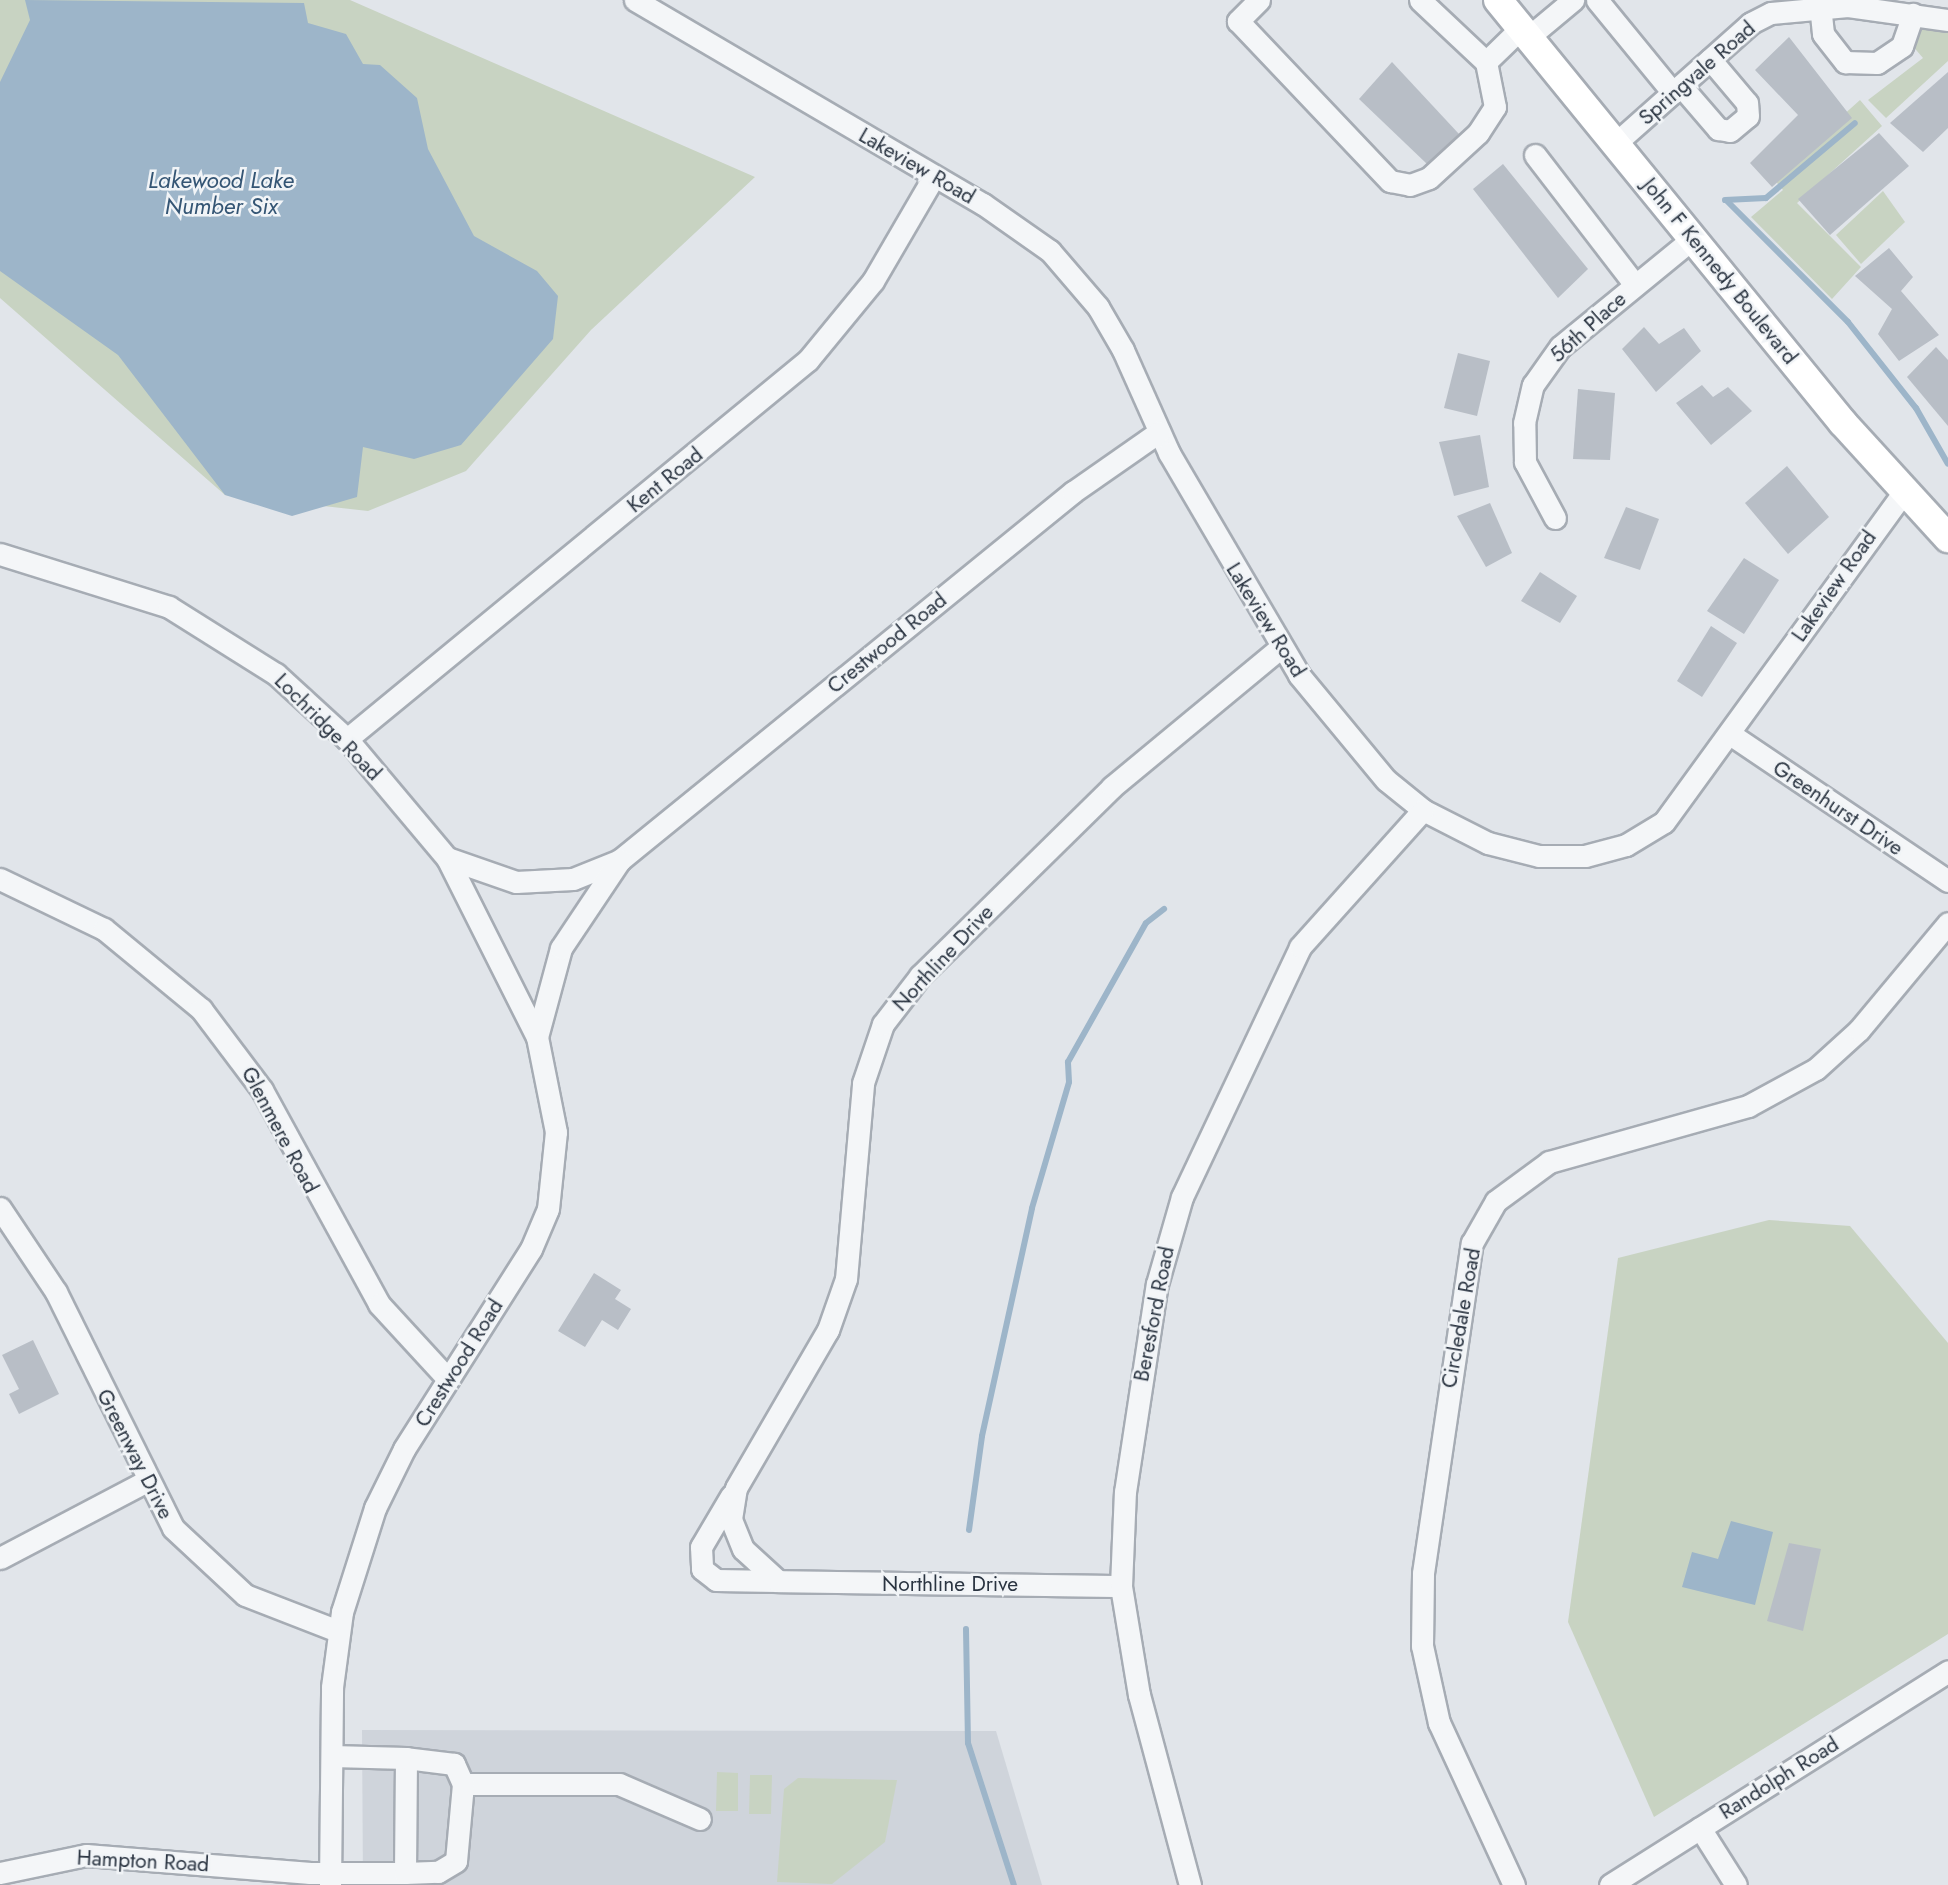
<!DOCTYPE html>
<html>
<head>
<meta charset="utf-8">
<style>
	body { margin:0 }
	#map { position:relative; width:1948px; height:1885px; overflow:hidden; background:#e1e5ea; font-family:Jost,sans-serif }
	div>[style] { position:absolute }
	[style*='--x'] { left:calc(var(--x)*1px); top:calc(var(--y)*1px); width:calc(var(--w)*1px); rotate:calc(var(--a)*1deg) }
	.built>* { inset:0; background:#cfd4db }
	.green>* { inset:0; background:#c8d3c2 }
	.water>* { inset:0; background:#9db5c9 }
	.stream>* { height:6px; margin:-3px; padding:0 3px; transform-origin:3px; border-radius:3px; background:#9db5c9 }
	.building>* { inset:0; background:#b8bec6 }
	.roads { filter:drop-shadow(2px 0 #a6acb4) drop-shadow(-2px 0 #a6acb4) drop-shadow(0 2px #a6acb4) drop-shadow(0 -2px #a6acb4) }
	.minor>* { height:21px; margin:-10.5px; padding:0 10.5px; transform-origin:10.5px; border-radius:10.5px; background:#f4f6f8 }
	.major>* { height:28px; margin:-14px; padding:0 14px; transform-origin:14px; border-radius:14px; background:#fff }
	span { translate:-50% -50%; white-space:nowrap; text-align:center; line-height:1.15; -webkit-text-stroke:5px #f1f4f7; paint-order:stroke }
	.street-label { font-size:21px; color:#2a3441 }
	.water-label { font-size:23px; color:#345574; font-style:italic }
</style>
</head>
<body>
<div id="map">
	<div class="built">
		<div style="clip-path:polygon(362px 1730px,996px 1731px,1042px 1885px,363px 1885px)"></div>
	</div>
	<div class="green">
		<div style="clip-path:polygon(0 0,350px 0,755px 177px,591px 330px,466px 471px,368px 511px,225px 495px,0 298px)"></div>
		<div style="clip-path:polygon(1923px 23px,1948px 28px,1948px 61px,1886px 118px,1868px 100px,1923px 58px,1911px 44px)"></div>
		<div style="clip-path:polygon(1860px 100px,1882px 126px,1797px 203px,1861px 267px,1832px 299px,1751px 217px,1783px 190px,1773px 178px)"></div>
		<div style="clip-path:polygon(1883px 191px,1905px 222px,1861px 264px,1836px 235px)"></div>
		<div style="clip-path:polygon(1769px 1220px,1850px 1226px,1948px 1343px,1948px 1634px,1654px 1817px,1568px 1622px,1618px 1258px)"></div>
		<div style="clip-path:polygon(717px 1772px,738px 1773px,738px 1811px,716px 1811px)"></div>
		<div style="clip-path:polygon(750px 1775px,772px 1775px,771px 1814px,749px 1814px)"></div>
		<div style="clip-path:polygon(798px 1778px,897px 1780px,885px 1842px,832px 1884px,777px 1882px,784px 1789px)"></div>
	</div>
	<div class="water">
		<div style="clip-path:polygon(25px 0,304px 3px,308px 23px,346px 34px,363px 64px,380px 65px,417px 98px,428px 149px,474px 236px,537px 271px,558px 296px,553px 339px,461px 445px,414px 459px,363px 447px,357px 497px,292px 516px,225px 495px,118px 355px,0 271px,0 82px,30px 20px)"></div>
		<div style="clip-path:polygon(1731px 1521px,1773px 1532px,1755px 1605px,1682px 1587px,1692px 1552px,1718px 1559px)"></div>
	</div>
	<div class="stream">
		<div style="--x:1725;--y:200;--w:41;--a:-2.8"></div>
		<div style="--x:1766;--y:198;--w:116;--a:-40.1"></div>
		<div style="--x:1727;--y:201;--w:171;--a:45"></div>
		<div style="--x:1848;--y:322;--w:110;--a:51.7"></div>
		<div style="--x:1916;--y:408;--w:64;--a:60.3"></div>
		<div style="--x:969;--y:1530;--w:95;--a:-82.1"></div>
		<div style="--x:982;--y:1436;--w:233;--a:-77.6"></div>
		<div style="--x:1032;--y:1208;--w:131;--a:-73.6"></div>
		<div style="--x:1069;--y:1082;--w:20;--a:-93"></div>
		<div style="--x:1068;--y:1062;--w:159;--a:-60.7"></div>
		<div style="--x:1146;--y:923;--w:23;--a:-38"></div>
		<div style="--x:966;--y:1629;--w:114;--a:89"></div>
		<div style="--x:968;--y:1743;--w:149;--a:72.1"></div>
	</div>
	<div class="building">
		<div style="clip-path:polygon(1789px 37px,1852px 118px,1772px 187px,1750px 163px,1798px 115px,1755px 70px)"></div>
		<div style="clip-path:polygon(1392px 62px,1459px 134px,1427px 164px,1359px 99px)"></div>
		<div style="clip-path:polygon(1948px 72px,1948px 128px,1923px 152px,1890px 123px)"></div>
		<div style="clip-path:polygon(1879px 133px,1909px 166px,1830px 235px,1798px 199px)"></div>
		<div style="clip-path:polygon(1503px 164px,1588px 269px,1558px 298px,1473px 189px)"></div>
		<div style="clip-path:polygon(1889px 248px,1913px 277px,1901px 291px,1939px 335px,1899px 361px,1878px 334px,1892px 309px,1855px 276px)"></div>
		<div style="clip-path:polygon(1644px 327px,1659px 344px,1684px 328px,1701px 351px,1656px 392px,1622px 349px)"></div>
		<div style="clip-path:polygon(1936px 347px,1948px 360px,1948px 426px,1907px 377px)"></div>
		<div style="clip-path:polygon(1458px 353px,1490px 361px,1477px 416px,1444px 408px)"></div>
		<div style="clip-path:polygon(1702px 385px,1713px 397px,1728px 387px,1752px 411px,1711px 445px,1676px 403px)"></div>
		<div style="clip-path:polygon(1578px 389px,1615px 393px,1610px 460px,1573px 459px)"></div>
		<div style="clip-path:polygon(1480px 435px,1489px 487px,1454px 496px,1439px 442px)"></div>
		<div style="clip-path:polygon(1787px 466px,1829px 517px,1788px 554px,1745px 503px)"></div>
		<div style="clip-path:polygon(1490px 503px,1512px 553px,1486px 567px,1457px 516px)"></div>
		<div style="clip-path:polygon(1626px 507px,1659px 519px,1640px 570px,1604px 558px)"></div>
		<div style="clip-path:polygon(1744px 558px,1779px 580px,1744px 634px,1707px 611px)"></div>
		<div style="clip-path:polygon(1540px 572px,1577px 596px,1560px 623px,1521px 601px)"></div>
		<div style="clip-path:polygon(1711px 626px,1737px 643px,1702px 697px,1677px 681px)"></div>
		<div style="clip-path:polygon(594px 1273px,621px 1290px,615px 1299px,631px 1309px,618px 1330px,602px 1320px,585px 1347px,558px 1331px)"></div>
		<div style="clip-path:polygon(33px 1340px,59px 1394px,19px 1414px,9px 1394px,19px 1389px,2px 1355px)"></div>
		<div style="clip-path:polygon(1789px 1543px,1821px 1549px,1803px 1631px,1767px 1621px)"></div>
	</div>
	<div class="roads">
		<div class="minor">
			<div style="--x:635;--y:0;--w:403;--a:30.4"></div>
			<div style="--x:983;--y:204;--w:82;--a:35"></div>
			<div style="--x:1050;--y:251;--w:74;--a:49.4"></div>
			<div style="--x:1098;--y:307;--w:50;--a:59.8"></div>
			<div style="--x:1123;--y:350;--w:113;--a:65.9"></div>
			<div style="--x:1169;--y:453;--w:257;--a:59.6"></div>
			<div style="--x:1299;--y:675;--w:136;--a:50.4"></div>
			<div style="--x:1386;--y:780;--w:48;--a:39"></div>
			<div style="--x:1423;--y:810;--w:73;--a:26.9"></div>
			<div style="--x:1488;--y:843;--w:53;--a:14.3"></div>
			<div style="--x:1539;--y:856;--w:46;--a:0"></div>
			<div style="--x:1585;--y:856;--w:42;--a:-15"></div>
			<div style="--x:1626;--y:845;--w:44;--a:-31.2"></div>
			<div style="--x:1664;--y:822;--w:408;--a:-54"></div>
			<div style="--x:1259;--y:0;--w:30;--a:135"></div>
			<div style="--x:1238;--y:21;--w:221;--a:46.5"></div>
			<div style="--x:1390;--y:181;--w:20;--a:11"></div>
			<div style="--x:1410;--y:185;--w:20;--a:-20"></div>
			<div style="--x:1429;--y:178;--w:67;--a:-42.6"></div>
			<div style="--x:1478;--y:133;--w:31;--a:-57"></div>
			<div style="--x:1495;--y:107;--w:46;--a:-101.3"></div>
			<div style="--x:1486;--y:62;--w:50;--a:-44.2"></div>
			<div style="--x:1420;--y:0;--w:91;--a:43.2"></div>
			<div style="--x:1597;--y:0;--w:120;--a:50.7"></div>
			<div style="--x:1820;--y:5;--w:29;--a:84"></div>
			<div style="--x:1823;--y:34;--w:36;--a:52"></div>
			<div style="--x:1845;--y:62;--w:32;--a:2"></div>
			<div style="--x:1877;--y:63;--w:30;--a:-34"></div>
			<div style="--x:1902;--y:46;--w:34;--a:-71"></div>
			<div style="--x:1531;--y:35;--w:55;--a:-39.8"></div>
			<div style="--x:1681;--y:86;--w:57;--a:49.3"></div>
			<div style="--x:1718;--y:129;--w:12;--a:9"></div>
			<div style="--x:1730;--y:131;--w:23;--a:-40"></div>
			<div style="--x:1748;--y:116;--w:13;--a:-94"></div>
			<div style="--x:1747;--y:103;--w:57;--a:-130.1"></div>
			<div style="--x:1617;--y:142;--w:179;--a:-41.6"></div>
			<div style="--x:1751;--y:23;--w:22;--a:-27"></div>
			<div style="--x:1771;--y:13;--w:77;--a:-5.2"></div>
			<div style="--x:1848;--y:6;--w:101;--a:8"></div>
			<div style="--x:1535;--y:155;--w:164;--a:52.4"></div>
			<div style="--x:1555;--y:518;--w:64;--a:-118.2"></div>
			<div style="--x:1525;--y:462;--w:39;--a:-91"></div>
			<div style="--x:1524;--y:423;--w:39;--a:-77"></div>
			<div style="--x:1533;--y:385;--w:47;--a:-54.6"></div>
			<div style="--x:1560;--y:347;--w:172;--a:-39.3"></div>
			<div style="--x:0;--y:554;--w:177;--a:17.4"></div>
			<div style="--x:169;--y:607;--w:126;--a:32.1"></div>
			<div style="--x:276;--y:674;--w:96;--a:42.5"></div>
			<div style="--x:347;--y:739;--w:155;--a:50"></div>
			<div style="--x:447;--y:858;--w:200;--a:63.3"></div>
			<div style="--x:1730;--y:734;--w:263;--a:34"></div>
			<div style="--x:347;--y:739;--w:597;--a:-39.42"></div>
			<div style="--x:808;--y:360;--w:102;--a:-50.6"></div>
			<div style="--x:873;--y:281;--w:121;--a:-59.8"></div>
			<div style="--x:447;--y:858;--w:73;--a:19.2"></div>
			<div style="--x:516;--y:882;--w:57;--a:-3"></div>
			<div style="--x:573;--y:879;--w:51;--a:-22"></div>
			<div style="--x:620;--y:860;--w:584;--a:-39.09"></div>
			<div style="--x:1073;--y:492;--w:105;--a:-34.9"></div>
			<div style="--x:0;--y:879;--w:115;--a:25.7"></div>
			<div style="--x:104;--y:929;--w:126;--a:39.5"></div>
			<div style="--x:201;--y:1009;--w:101;--a:53"></div>
			<div style="--x:262;--y:1090;--w:244;--a:61.3"></div>
			<div style="--x:379;--y:1304;--w:102;--a:47.4"></div>
			<div style="--x:0;--y:1208;--w:101;--a:56.3"></div>
			<div style="--x:56;--y:1292;--w:263;--a:63.6"></div>
			<div style="--x:173;--y:1528;--w:98;--a:42.9"></div>
			<div style="--x:245;--y:1595;--w:100;--a:21.2"></div>
			<div style="--x:731;--y:1496;--w:59;--a:120.5"></div>
			<div style="--x:701;--y:1547;--w:22;--a:87"></div>
			<div style="--x:702;--y:1569;--w:18;--a:38"></div>
			<div style="--x:716;--y:1580;--w:60;--a:1"></div>
			<div style="--x:0;--y:1558;--w:164;--a:-27.7"></div>
			<div style="--x:1121;--y:1586;--w:343;--a:-179.2"></div>
			<div style="--x:778;--y:1581;--w:47;--a:-137.6"></div>
			<div style="--x:743;--y:1549;--w:32;--a:-112"></div>
			<div style="--x:731;--y:1519;--w:31;--a:-81"></div>
			<div style="--x:736;--y:1488;--w:183;--a:-59.8"></div>
			<div style="--x:828;--y:1330;--w:54;--a:-70.6"></div>
			<div style="--x:846;--y:1279;--w:197;--a:-85"></div>
			<div style="--x:863;--y:1083;--w:62;--a:-71.3"></div>
			<div style="--x:883;--y:1024;--w:61;--a:-52.4"></div>
			<div style="--x:920;--y:976;--w:269;--a:-44.5"></div>
			<div style="--x:1112;--y:787;--w:219;--a:-39.6"></div>
			<div style="--x:463;--y:1784;--w:156;--a:0"></div>
			<div style="--x:619;--y:1784;--w:88;--a:23.4"></div>
			<div style="--x:1700;--y:1828;--w:67;--a:57.7"></div>
			<div style="--x:0;--y:1873;--w:88;--a:-11.8"></div>
			<div style="--x:86;--y:1855;--w:225;--a:4.6"></div>
			<div style="--x:310;--y:1873;--w:95;--a:0"></div>
			<div style="--x:405;--y:1873;--w:115;--a:-89.5"></div>
			<div style="--x:406;--y:1758;--w:74;--a:-178.5"></div>
			<div style="--x:405;--y:1873;--w:33;--a:-2"></div>
			<div style="--x:438;--y:1872;--w:21;--a:-31"></div>
			<div style="--x:456;--y:1861;--w:77;--a:-84.8"></div>
			<div style="--x:463;--y:1784;--w:22;--a:-114"></div>
			<div style="--x:454;--y:1764;--w:48;--a:-172.9"></div>
			<div style="--x:330;--y:1885;--w:198;--a:-89.4"></div>
			<div style="--x:332;--y:1687;--w:76;--a:-82.4"></div>
			<div style="--x:342;--y:1612;--w:109;--a:-72.4"></div>
			<div style="--x:375;--y:1508;--w:66;--a:-63.8"></div>
			<div style="--x:404;--y:1449;--w:237;--a:-57.6"></div>
			<div style="--x:531;--y:1249;--w:43;--a:-67"></div>
			<div style="--x:548;--y:1209;--w:77;--a:-84.1"></div>
			<div style="--x:556;--y:1132;--w:97;--a:-101.3"></div>
			<div style="--x:537;--y:1037;--w:92;--a:-74.9"></div>
			<div style="--x:561;--y:948;--w:106;--a:-56.2"></div>
			<div style="--x:1190;--y:1885;--w:197;--a:-105"></div>
			<div style="--x:1139;--y:1695;--w:110;--a:-99.4"></div>
			<div style="--x:1121;--y:1586;--w:94;--a:-87.6"></div>
			<div style="--x:1125;--y:1492;--w:210;--a:-81.3"></div>
			<div style="--x:1157;--y:1284;--w:91;--a:-74"></div>
			<div style="--x:1182;--y:1197;--w:276;--a:-64.7"></div>
			<div style="--x:1300;--y:947;--w:184;--a:-48.1"></div>
			<div style="--x:1514;--y:1885;--w:179;--a:-114.8"></div>
			<div style="--x:1439;--y:1723;--w:79;--a:-102.4"></div>
			<div style="--x:1422;--y:1646;--w:73;--a:-89.2"></div>
			<div style="--x:1423;--y:1573;--w:334;--a:-81.6"></div>
			<div style="--x:1472;--y:1243;--w:48;--a:-60.3"></div>
			<div style="--x:1496;--y:1201;--w:66;--a:-36.3"></div>
			<div style="--x:1549;--y:1162;--w:207;--a:-15.7"></div>
			<div style="--x:1748;--y:1106;--w:77;--a:-28.6"></div>
			<div style="--x:1816;--y:1069;--w:58;--a:-42.2"></div>
			<div style="--x:1859;--y:1030;--w:139;--a:-50.2"></div>
			<div style="--x:1610;--y:1885;--w:400;--a:-32.3"></div>
		</div>
		<div class="major">
			<div style="--x:1498;--y:0;--w:546;--a:50.8"></div>
			<div style="--x:1843;--y:423;--w:156;--a:47.6"></div>
		</div>
	</div>
	<div class="street-label">
		<span style="left:1697px;top:73px;rotate:-41deg">Springvale Road</span>
		<span style="left:917px;top:166px;rotate:30deg">Lakeview Road</span>
		<span style="left:1720px;top:271px;rotate:51deg">John F Kennedy Boulevard</span>
		<span style="left:1588px;top:327px;rotate:-42deg">56th Place</span>
		<span style="left:665px;top:480px;rotate:-39deg">Kent Road</span>
		<span style="left:1834px;top:586px;rotate:-55deg">Lakeview Road</span>
		<span style="left:1266px;top:620px;rotate:58deg">Lakeview Road</span>
		<span style="left:887px;top:643px;rotate:-39deg">Crestwood Road</span>
		<span style="left:328px;top:727px;rotate:45deg">Lochridge Road</span>
		<span style="left:1838px;top:808px;rotate:34deg">Greenhurst Drive</span>
		<span style="left:943px;top:958px;rotate:-47deg">Northline Drive</span>
		<span style="left:280px;top:1130px;rotate:62deg">Glenmere Road</span>
		<span style="left:1154px;top:1314px;rotate:-79deg">Beresford Road</span>
		<span style="left:1461px;top:1318px;rotate:-80deg">Circledale Road</span>
		<span style="left:459px;top:1363px;rotate:-58deg">Crestwood Road</span>
		<span style="left:135px;top:1454px;rotate:63deg">Greenway Drive</span>
		<span style="left:950px;top:1584px">Northline Drive</span>
		<span style="left:1779px;top:1778px;rotate:-32deg">Randolph Road</span>
		<span style="left:143px;top:1861px;rotate:3deg">Hampton Road</span>
	</div>
	<div class="water-label">
		<span style="left:221px;top:193px">Lakewood Lake<br>Number Six</span>
	</div>
</div>
</body>
</html>
